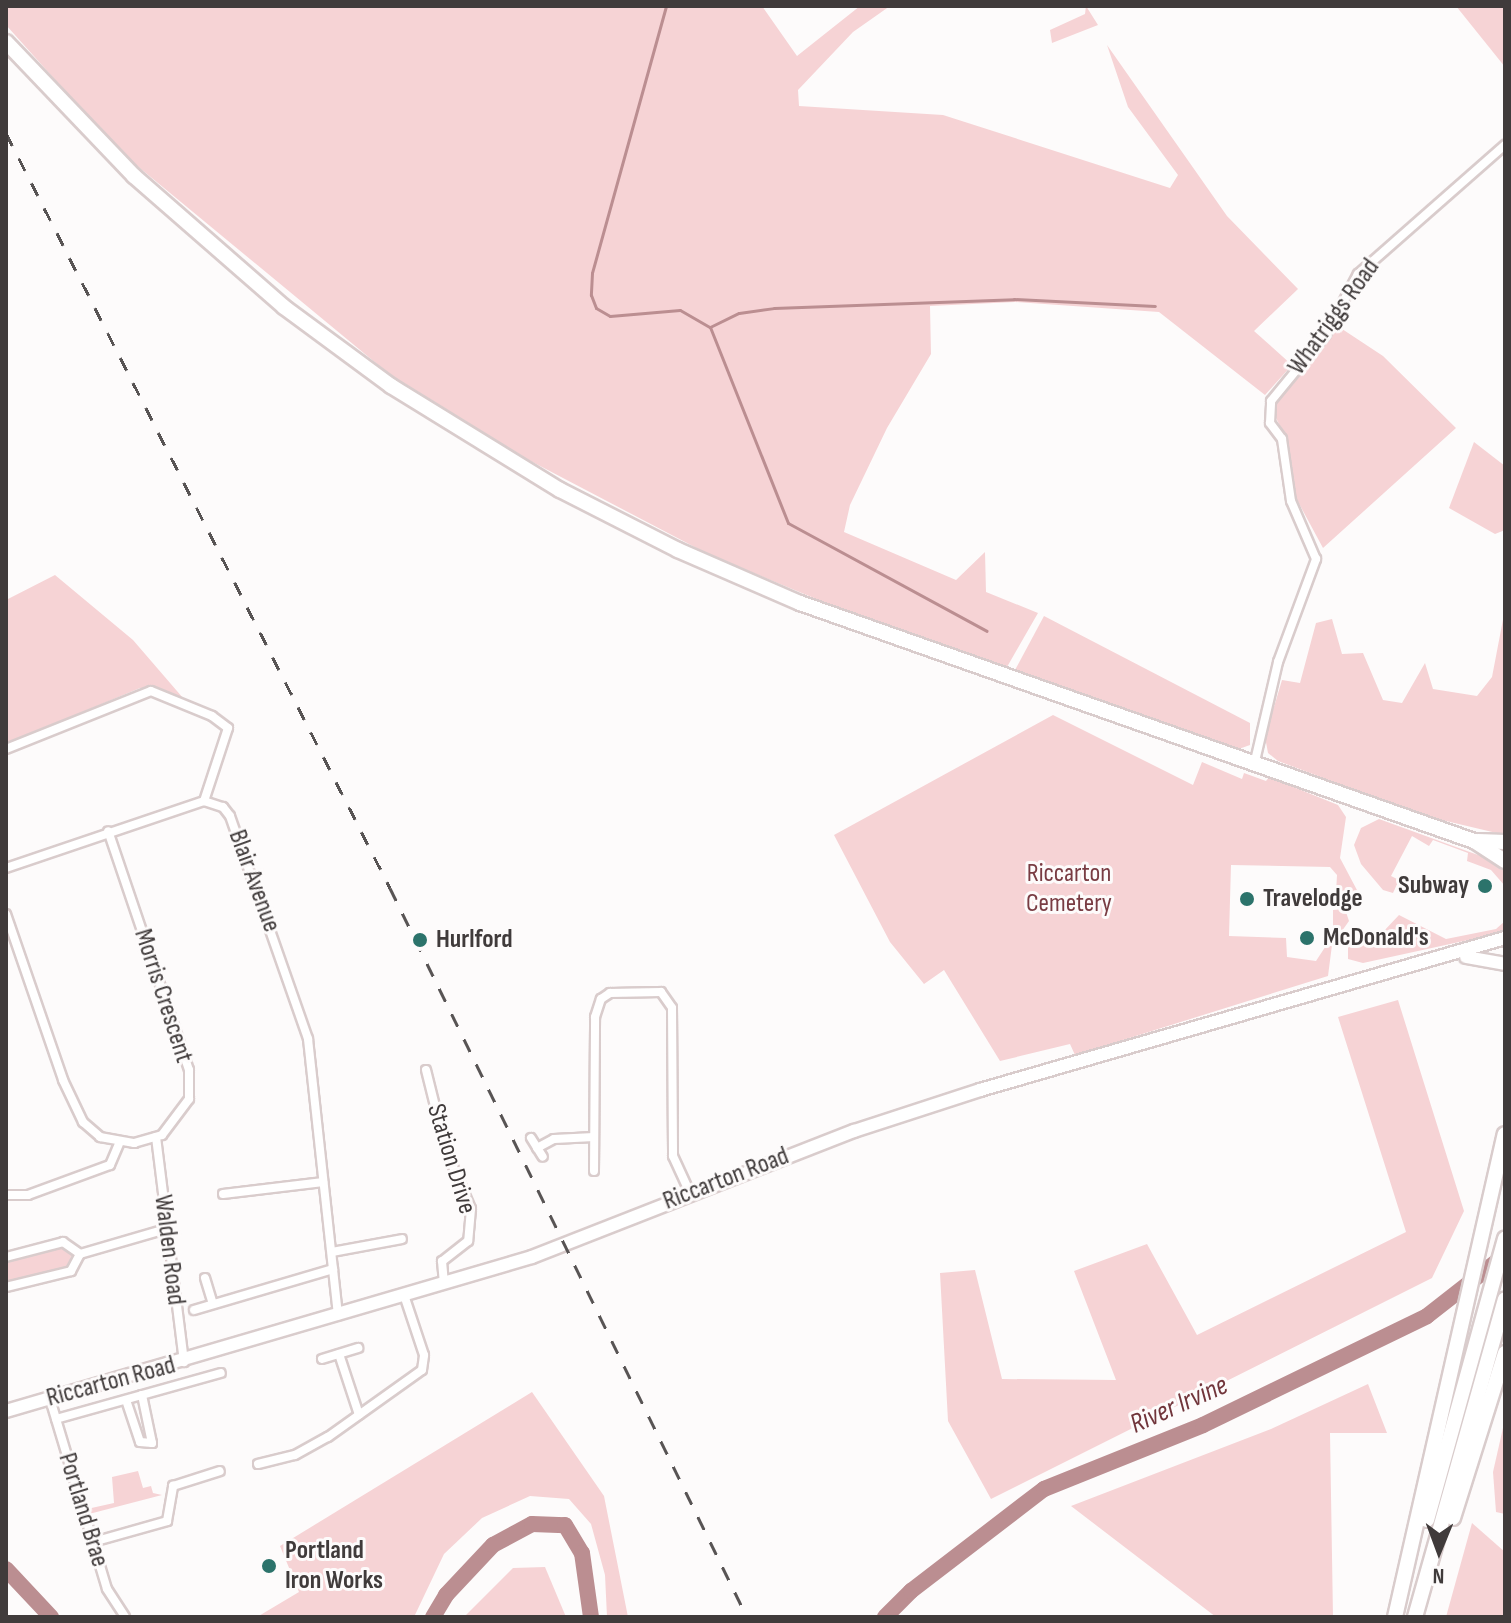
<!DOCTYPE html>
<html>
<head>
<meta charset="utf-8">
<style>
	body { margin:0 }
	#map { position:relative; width:1511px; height:1623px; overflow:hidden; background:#fdfbfb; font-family:"Sofia Sans Condensed",sans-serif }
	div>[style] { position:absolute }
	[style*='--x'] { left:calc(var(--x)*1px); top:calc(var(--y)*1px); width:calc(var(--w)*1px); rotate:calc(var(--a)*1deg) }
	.green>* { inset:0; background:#f6d3d5 }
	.stream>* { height:3px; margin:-1.5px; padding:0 1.5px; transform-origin:1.5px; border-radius:1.5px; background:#bb8e91 }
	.river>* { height:16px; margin:-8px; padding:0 8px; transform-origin:8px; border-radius:8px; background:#bb8e91 }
	.roads { filter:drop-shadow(2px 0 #d9cccc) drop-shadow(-2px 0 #d9cccc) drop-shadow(0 2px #d9cccc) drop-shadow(0 -2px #d9cccc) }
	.minor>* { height:8px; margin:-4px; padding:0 4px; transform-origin:4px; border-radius:4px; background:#fff }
	.primary>* { height:12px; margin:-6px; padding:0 6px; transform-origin:6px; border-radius:6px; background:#fff }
	.trunk>* { height:14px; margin:-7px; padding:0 7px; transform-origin:7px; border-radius:7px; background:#fff }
	.rail>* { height:3px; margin-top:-1.5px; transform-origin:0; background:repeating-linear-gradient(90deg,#585454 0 14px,transparent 0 28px) }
	.dots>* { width:22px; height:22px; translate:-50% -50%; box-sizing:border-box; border:4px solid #fdfbfb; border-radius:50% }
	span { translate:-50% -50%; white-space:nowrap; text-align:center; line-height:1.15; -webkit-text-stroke:6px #fdfbfb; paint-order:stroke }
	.street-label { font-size:26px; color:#403b3b }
	.park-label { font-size:26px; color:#793c43 }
	.poi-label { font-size:26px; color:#403b3b; font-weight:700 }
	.right { translate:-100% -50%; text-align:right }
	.left { translate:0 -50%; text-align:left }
	.water-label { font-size:28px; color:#71353b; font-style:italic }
	.frame { position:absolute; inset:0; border:8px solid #403b3b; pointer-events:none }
	.north { position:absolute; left:1399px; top:1511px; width:80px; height:80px; -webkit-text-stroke:6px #fdfbfb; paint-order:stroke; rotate:181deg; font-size:22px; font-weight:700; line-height:32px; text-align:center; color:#403b3b }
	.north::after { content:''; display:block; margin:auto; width:28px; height:36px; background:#403b3b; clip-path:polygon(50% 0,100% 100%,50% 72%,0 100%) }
</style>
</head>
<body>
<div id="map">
	<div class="green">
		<div style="clip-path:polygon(6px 6px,762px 6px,797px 56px,860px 6px,890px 6px,853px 32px,798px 90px,799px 106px,943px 115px,1170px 188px,1178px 175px,1128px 107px,1107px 45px,1227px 216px,1298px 289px,1254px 331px,1292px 365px,1265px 395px,1159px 312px,1015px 302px,930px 306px,931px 354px,887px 428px,850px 505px,844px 532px,956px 580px,985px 552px,986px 592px,1038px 613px,1007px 667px,850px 613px,708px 554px,521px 456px,400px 383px,118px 150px,6px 25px)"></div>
		<div style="clip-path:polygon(1086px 6px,1098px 25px,1052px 43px,1050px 30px,1085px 14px)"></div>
		<div style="clip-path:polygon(1456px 6px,1505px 6px,1505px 67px)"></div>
		<div style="clip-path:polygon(1336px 325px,1383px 356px,1456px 428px,1323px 548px,1296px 498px,1284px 434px,1274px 414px,1277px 401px)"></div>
		<div style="clip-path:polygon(1474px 442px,1505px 466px,1505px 530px,1495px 534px,1449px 508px)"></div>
		<div style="clip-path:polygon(55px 575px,133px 640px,183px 698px,140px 688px,6px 744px,6px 600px)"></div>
		<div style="clip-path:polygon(1505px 609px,1505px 835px,1425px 816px,1278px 761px,1268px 753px,1265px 737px,1282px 680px,1300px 683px,1316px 623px,1332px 619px,1342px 654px,1363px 653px,1383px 700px,1402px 703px,1425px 663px,1433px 689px,1477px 696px,1492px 677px)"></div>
		<div style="clip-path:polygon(1044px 616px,1250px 723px,1250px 745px,1236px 750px,1015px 670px)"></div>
		<div style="clip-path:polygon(1053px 715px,1193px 785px,1202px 762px,1242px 779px,1244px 773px,1266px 781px,1269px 777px,1338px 805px,1346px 817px,1340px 858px,1358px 892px,1336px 893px,1337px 875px,1330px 867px,1231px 865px,1229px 936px,1286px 938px,1287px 957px,1316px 961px,1333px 935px,1333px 910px,1345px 909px,1349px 921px,1332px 945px,1328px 976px,1075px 1055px,1070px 1044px,1000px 1061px,944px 970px,924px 984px,890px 942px,834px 835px)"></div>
		<div style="clip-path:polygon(1379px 819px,1489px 859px,1505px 872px,1505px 886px,1491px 870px,1467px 861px,1468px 853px,1433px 840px,1429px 846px,1412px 836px,1391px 876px,1399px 880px,1393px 893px,1383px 890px,1361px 864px,1354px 845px,1361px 828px)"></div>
		<div style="clip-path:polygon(1399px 915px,1446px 939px,1496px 929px,1505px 921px,1505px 932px,1363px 963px,1348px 959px,1348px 942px,1362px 932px,1382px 933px)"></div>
		<div style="clip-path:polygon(1398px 1000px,1464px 1211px,1432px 1278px,991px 1499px,948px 1421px,940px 1273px,975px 1270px,1002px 1379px,1116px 1380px,1074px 1271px,1147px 1244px,1197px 1335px,1406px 1232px,1338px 1017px)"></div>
		<div style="clip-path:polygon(60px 1245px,72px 1250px,69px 1268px,6px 1283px,6px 1260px)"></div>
		<div style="clip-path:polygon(1368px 1384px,1387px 1433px,1330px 1433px,1333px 1617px,1216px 1617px,1071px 1506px,1271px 1429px)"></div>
		<div style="clip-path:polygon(532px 1392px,604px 1496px,628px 1617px,607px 1617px,605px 1575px,591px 1524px,569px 1499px,530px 1496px,482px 1518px,444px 1554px,414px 1617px,257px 1617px,299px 1592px,280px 1546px)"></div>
		<div style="clip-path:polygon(1505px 1419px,1505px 1514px,1496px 1512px,1493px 1472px)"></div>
		<div style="clip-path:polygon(138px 1471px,143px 1488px,151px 1486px,153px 1493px,162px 1495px,89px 1514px,87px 1509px,114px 1503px,112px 1477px)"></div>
		<div style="clip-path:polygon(1472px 1523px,1505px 1552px,1505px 1617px,1446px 1617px)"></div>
		<div style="clip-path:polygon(545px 1567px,566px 1617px,464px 1617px,513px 1568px)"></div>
	</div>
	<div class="stream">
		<div style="--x:666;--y:6;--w:277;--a:105.5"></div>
		<div style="--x:592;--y:273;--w:22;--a:93"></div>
		<div style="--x:591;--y:295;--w:14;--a:69"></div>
		<div style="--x:596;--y:308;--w:16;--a:30"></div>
		<div style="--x:610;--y:316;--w:70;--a:-4.9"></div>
		<div style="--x:680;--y:310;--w:34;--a:30"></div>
		<div style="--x:710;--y:327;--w:32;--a:-26"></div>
		<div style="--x:739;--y:313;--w:35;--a:-8"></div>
		<div style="--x:774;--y:308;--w:240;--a:-2.1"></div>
		<div style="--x:1014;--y:299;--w:141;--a:2.8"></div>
		<div style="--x:710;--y:327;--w:211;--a:68.3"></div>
		<div style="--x:788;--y:523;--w:226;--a:28.5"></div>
	</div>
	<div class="river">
		<div style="--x:6;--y:1569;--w:66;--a:46.8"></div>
		<div style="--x:433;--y:1617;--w:26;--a:-59"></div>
		<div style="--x:446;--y:1595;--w:69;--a:-46.8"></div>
		<div style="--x:493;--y:1545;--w:44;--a:-28.3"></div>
		<div style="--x:532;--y:1524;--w:33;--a:2"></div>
		<div style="--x:565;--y:1525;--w:33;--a:59"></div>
		<div style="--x:582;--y:1553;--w:65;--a:82"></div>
		<div style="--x:885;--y:1617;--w:37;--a:-45"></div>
		<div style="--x:911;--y:1591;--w:168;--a:-37.5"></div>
		<div style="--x:1044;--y:1489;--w:171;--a:-21.9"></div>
		<div style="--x:1203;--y:1425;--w:249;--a:-25.9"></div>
		<div style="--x:1427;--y:1316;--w:99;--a:-38"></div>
	</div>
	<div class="roads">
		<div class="minor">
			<div style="--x:6;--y:749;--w:156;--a:-21.8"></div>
			<div style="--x:151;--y:691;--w:66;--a:22.3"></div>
			<div style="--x:212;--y:716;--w:20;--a:37"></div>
			<div style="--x:228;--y:728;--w:77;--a:108.2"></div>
			<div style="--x:1255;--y:761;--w:102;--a:-76.9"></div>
			<div style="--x:1278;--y:662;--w:110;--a:-69.7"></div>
			<div style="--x:1316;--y:559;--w:63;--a:-113.3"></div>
			<div style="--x:1291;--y:501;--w:63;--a:-98.3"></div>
			<div style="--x:1282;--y:439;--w:20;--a:-127"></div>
			<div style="--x:1270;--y:423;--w:22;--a:-87"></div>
			<div style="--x:1271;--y:401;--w:87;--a:-50.6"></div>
			<div style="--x:1326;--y:334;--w:68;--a:-61.9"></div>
			<div style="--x:1358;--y:274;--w:196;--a:-41.3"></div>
			<div style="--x:6;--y:868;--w:209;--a:-18.7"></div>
			<div style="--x:204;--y:801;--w:20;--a:18"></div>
			<div style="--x:223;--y:807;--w:11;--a:52"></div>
			<div style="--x:230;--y:816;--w:236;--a:70.7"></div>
			<div style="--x:308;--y:1039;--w:278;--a:83.8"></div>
			<div style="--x:6;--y:914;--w:176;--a:71"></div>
			<div style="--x:63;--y:1080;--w:47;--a:64.5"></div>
			<div style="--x:83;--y:1122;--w:23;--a:41"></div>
			<div style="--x:100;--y:1137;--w:35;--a:10"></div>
			<div style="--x:134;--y:1143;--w:29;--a:-16"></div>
			<div style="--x:162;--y:1135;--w:45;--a:-53.1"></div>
			<div style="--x:189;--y:1099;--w:29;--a:-90"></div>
			<div style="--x:189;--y:1070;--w:252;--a:-108.7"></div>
			<div style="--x:426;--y:1070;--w:82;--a:76"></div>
			<div style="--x:446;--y:1150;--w:64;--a:67"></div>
			<div style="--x:471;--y:1209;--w:32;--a:95"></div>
			<div style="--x:468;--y:1241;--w:33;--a:142"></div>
			<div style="--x:442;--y:1261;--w:22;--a:85"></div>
			<div style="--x:156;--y:1137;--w:227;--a:82.9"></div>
			<div style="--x:531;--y:1138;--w:22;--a:58"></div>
			<div style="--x:537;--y:1148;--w:19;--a:-28"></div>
			<div style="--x:554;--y:1139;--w:40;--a:-2.9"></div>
			<div style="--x:594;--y:1171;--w:154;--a:-89.6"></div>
			<div style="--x:595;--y:1017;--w:19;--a:-72"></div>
			<div style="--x:601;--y:999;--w:11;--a:-34"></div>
			<div style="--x:610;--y:993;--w:51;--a:-1.1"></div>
			<div style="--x:661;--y:992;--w:19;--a:55"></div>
			<div style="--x:672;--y:1008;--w:148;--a:89.6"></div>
			<div style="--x:673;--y:1156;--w:41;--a:65.3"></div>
			<div style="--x:223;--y:1194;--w:101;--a:-6.8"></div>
			<div style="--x:6;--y:1195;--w:22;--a:0"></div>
			<div style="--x:28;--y:1195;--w:87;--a:-20.1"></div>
			<div style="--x:110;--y:1165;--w:26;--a:-67"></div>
			<div style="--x:332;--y:1252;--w:71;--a:-10.5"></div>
			<div style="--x:6;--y:1257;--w:59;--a:-14.7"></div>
			<div style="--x:63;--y:1242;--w:21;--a:35"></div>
			<div style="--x:205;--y:1278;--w:27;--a:73"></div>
			<div style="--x:6;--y:1287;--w:67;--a:-13.8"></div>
			<div style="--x:71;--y:1271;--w:19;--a:-62"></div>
			<div style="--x:80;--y:1254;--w:90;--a:-16.2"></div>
			<div style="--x:194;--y:1310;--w:145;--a:-16.4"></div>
			<div style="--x:339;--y:1354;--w:64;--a:71.8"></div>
			<div style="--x:322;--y:1359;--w:38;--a:-17"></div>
			<div style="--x:50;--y:1399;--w:198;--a:73.3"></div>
			<div style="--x:107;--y:1589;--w:33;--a:57"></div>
			<div style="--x:126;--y:1400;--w:44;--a:71.6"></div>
			<div style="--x:140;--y:1442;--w:12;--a:5"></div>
			<div style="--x:152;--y:1443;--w:49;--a:-101.8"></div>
			<div style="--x:56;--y:1419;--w:171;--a:-15.6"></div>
			<div style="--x:258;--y:1464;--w:38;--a:-14"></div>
			<div style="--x:295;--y:1455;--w:38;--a:-29"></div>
			<div style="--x:328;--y:1437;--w:115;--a:-35.5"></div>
			<div style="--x:422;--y:1370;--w:15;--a:-82"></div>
			<div style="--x:424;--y:1355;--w:63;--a:-108.4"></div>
			<div style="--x:93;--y:1542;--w:77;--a:-15.8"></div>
			<div style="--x:167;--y:1521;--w:36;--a:-80"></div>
			<div style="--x:173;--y:1486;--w:49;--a:-17.7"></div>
		</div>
		<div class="primary">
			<div style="--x:1466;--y:957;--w:40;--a:10"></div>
			<div style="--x:6;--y:1411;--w:548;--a:-16.32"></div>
			<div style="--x:532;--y:1257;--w:346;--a:-21.4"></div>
			<div style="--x:854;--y:1131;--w:133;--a:-18"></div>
			<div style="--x:980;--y:1090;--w:547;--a:-16.15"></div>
		</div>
		<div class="trunk">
			<div style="--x:6;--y:42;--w:185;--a:46.3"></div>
			<div style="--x:134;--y:176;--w:199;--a:41.1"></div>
			<div style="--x:284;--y:307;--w:133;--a:36.4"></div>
			<div style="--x:391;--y:386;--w:198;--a:31.6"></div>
			<div style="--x:560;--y:490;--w:132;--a:27"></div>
			<div style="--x:678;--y:550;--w:133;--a:23.5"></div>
			<div style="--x:800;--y:603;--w:715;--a:19.45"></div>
			<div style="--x:1474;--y:841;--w:37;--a:33"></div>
			<div style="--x:1478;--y:841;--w:27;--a:2"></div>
			<div style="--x:1453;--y:1518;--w:173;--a:-72.5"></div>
			<div style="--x:1427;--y:1520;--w:292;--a:-74.5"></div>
			<div style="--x:1395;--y:1617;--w:495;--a:-77.2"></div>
			<div style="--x:1415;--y:1617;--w:330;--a:-74.2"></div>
		</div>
	</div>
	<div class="rail">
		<div style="--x:6;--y:133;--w:847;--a:63.04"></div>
		<div style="--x:390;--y:888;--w:812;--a:63.91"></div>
	</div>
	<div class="dots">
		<div style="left:1485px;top:886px;background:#2c736b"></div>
		<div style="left:1247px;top:899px;background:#2c736b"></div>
		<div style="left:1307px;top:938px;background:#2c736b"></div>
		<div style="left:420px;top:940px;background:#2c736b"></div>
		<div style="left:269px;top:1566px;background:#2c736b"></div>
	</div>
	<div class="street-label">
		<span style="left:1334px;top:317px;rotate:-54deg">Whatriggs Road</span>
		<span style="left:254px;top:881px;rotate:70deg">Blair Avenue</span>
		<span style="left:163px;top:996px;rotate:72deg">Morris Crescent</span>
		<span style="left:451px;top:1159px;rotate:73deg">Station Drive</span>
		<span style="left:726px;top:1179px;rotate:-21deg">Riccarton Road</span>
		<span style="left:169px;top:1250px;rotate:83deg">Walden Road</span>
		<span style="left:111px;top:1382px;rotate:-15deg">Riccarton Road</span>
		<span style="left:83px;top:1510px;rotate:73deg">Portland Brae</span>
	</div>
	<div class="park-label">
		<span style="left:1069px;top:889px">Riccarton<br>Cemetery</span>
	</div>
	<div class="poi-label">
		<span class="right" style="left:1469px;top:886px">Subway</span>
		<span class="left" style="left:1263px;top:899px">Travelodge</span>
		<span class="left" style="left:1323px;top:938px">McDonald's</span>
		<span class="left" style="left:436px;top:940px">Hurlford</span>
		<span class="left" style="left:285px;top:1566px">Portland<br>Iron Works</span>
	</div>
	<div class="water-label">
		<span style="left:1179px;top:1405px;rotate:-24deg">River Irvine</span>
	</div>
	<div class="frame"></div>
	<div class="north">N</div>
</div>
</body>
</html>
